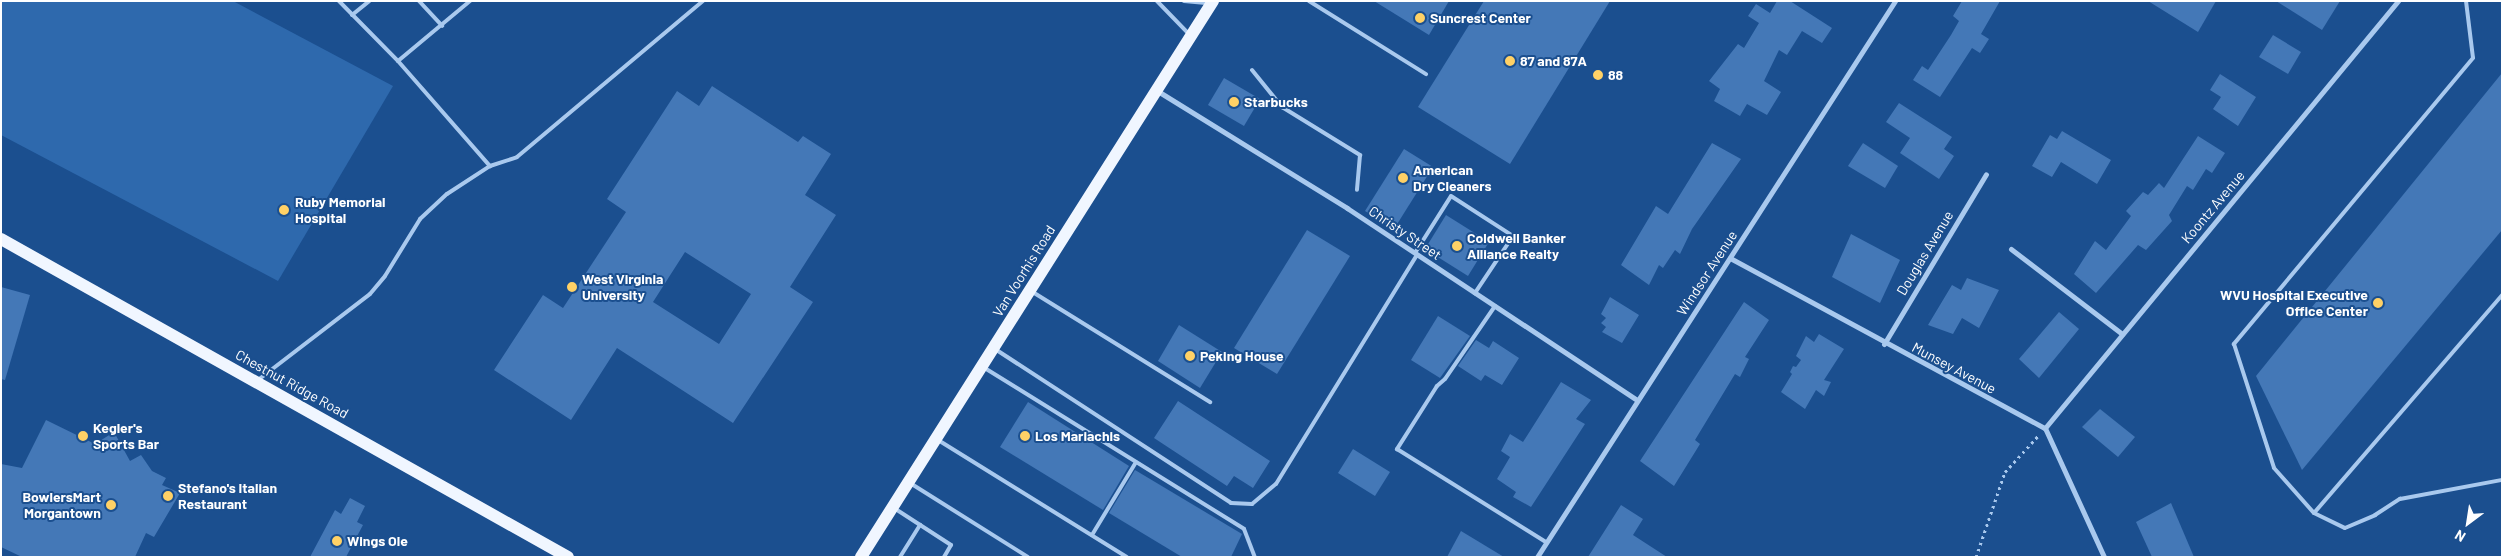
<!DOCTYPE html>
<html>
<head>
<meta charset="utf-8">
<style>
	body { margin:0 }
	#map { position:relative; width:2503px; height:558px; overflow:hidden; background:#1b4f8f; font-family:Barlow,sans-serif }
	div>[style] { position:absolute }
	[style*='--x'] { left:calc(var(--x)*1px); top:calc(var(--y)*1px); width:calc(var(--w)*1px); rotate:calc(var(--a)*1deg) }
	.green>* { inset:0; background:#2e69ad }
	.building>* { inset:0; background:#4478b7 }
	.path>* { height:3px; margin-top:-1.5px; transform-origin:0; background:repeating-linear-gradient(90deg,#a9c9ee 0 2.5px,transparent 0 6.5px) }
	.lane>* { height:4px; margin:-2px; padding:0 2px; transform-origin:2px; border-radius:2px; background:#a9c9ee }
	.street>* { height:5px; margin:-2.5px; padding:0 2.5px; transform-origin:2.5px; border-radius:2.5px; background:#a9c9ee }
	.primary>* { height:12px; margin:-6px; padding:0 6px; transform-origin:6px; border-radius:6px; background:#f0f6ff }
	.dots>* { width:14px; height:14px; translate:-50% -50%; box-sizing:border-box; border:2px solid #1b4f8f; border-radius:50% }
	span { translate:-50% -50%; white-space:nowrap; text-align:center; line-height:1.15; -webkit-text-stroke:4px #1b4f8f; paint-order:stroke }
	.poi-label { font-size:14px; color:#fff; font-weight:700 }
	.left { translate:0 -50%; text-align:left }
	.right { translate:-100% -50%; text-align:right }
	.street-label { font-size:14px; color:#fff }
	.frame { position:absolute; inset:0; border:2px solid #fff; pointer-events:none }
	.north { position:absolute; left:2443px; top:498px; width:50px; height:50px; -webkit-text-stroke:4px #1b4f8f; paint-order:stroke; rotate:211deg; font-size:14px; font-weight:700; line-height:20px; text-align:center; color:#fff }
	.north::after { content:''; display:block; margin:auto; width:18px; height:22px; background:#fff; clip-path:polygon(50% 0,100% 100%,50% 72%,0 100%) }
</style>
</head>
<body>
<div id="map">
	<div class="green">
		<div style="clip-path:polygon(1px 1px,233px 1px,393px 86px,278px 281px,1px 135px)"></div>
	</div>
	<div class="building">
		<div style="clip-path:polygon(1374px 1px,1449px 1px,1429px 35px)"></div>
		<div style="clip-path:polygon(1484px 1px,1610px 1px,1510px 164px,1418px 107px)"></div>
		<div style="clip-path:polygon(1777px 1px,1790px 1px,1832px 28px,1822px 43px,1802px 31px,1787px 55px,1779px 50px,1764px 81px,1781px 92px,1767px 115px,1747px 104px,1740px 116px,1714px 101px,1720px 89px,1709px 81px,1738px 44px,1744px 48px,1759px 23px,1748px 16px,1756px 4px,1770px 13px)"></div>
		<div style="clip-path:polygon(1962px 1px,2000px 1px,1981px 34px,1989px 39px,1980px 53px,1972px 48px,1940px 97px,1913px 80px,1922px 66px,1928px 70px,1951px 35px,1959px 21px,1953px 16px)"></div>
		<div style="clip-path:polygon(2148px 1px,2216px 1px,2198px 32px)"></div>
		<div style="clip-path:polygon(2276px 1px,2340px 1px,2322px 30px)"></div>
		<div style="clip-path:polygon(2273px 35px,2301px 52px,2288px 74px,2259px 57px)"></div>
		<div style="clip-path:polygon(2502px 73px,2502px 230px,2302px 470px,2256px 376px)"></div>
		<div style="clip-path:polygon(2220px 74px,2256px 97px,2238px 126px,2213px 109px,2221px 97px,2210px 90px)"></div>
		<div style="clip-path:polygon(1224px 78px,1260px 99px,1244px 126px,1208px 105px)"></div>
		<div style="clip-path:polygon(evenodd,712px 86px,798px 142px,803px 136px,831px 154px,805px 195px,836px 215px,790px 287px,813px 302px,733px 423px,617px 348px,571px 420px,494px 370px,543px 295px,563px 308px,626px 212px,607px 199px,677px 91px,699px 106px,712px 86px,685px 252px,751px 294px,719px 344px,653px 302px,685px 252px)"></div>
		<div style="clip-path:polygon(1899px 103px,1952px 137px,1944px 149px,1954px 156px,1939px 179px,1900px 153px,1910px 138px,1886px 122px)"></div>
		<div style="clip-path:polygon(2062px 131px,2111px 160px,2097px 184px,2061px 162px,2052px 177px,2032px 166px,2050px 135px,2057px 139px)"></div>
		<div style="clip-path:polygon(2198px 136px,2225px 153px,2212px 173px,2206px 169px,2193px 190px,2187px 186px,2169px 215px,2172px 221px,2146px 250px,2138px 245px,2096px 293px,2074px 274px,2095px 241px,2106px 250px,2131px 216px,2126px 211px,2143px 192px,2148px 195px,2159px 183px,2164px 188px)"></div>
		<div style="clip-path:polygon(1712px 143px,1741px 159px,1692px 229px,1680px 254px,1675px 250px,1663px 268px,1659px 265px,1649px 285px,1621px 265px,1656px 206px,1668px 214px)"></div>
		<div style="clip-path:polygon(1863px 143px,1898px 166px,1885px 188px,1848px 166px)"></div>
		<div style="clip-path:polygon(1404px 149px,1433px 167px,1394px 229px,1365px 211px)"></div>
		<div style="clip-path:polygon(1446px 215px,1489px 242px,1468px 276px,1425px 249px)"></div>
		<div style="clip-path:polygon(1307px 230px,1350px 256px,1277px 374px,1234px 348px)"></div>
		<div style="clip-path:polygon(1851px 234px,1900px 260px,1880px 303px,1832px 277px)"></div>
		<div style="clip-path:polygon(1967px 278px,1999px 290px,1979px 328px,1962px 318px,1953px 334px,1928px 325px,1952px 285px,1961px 290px)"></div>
		<div style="clip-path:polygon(1px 287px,30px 295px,5px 380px,1px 379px)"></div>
		<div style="clip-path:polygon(1610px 297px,1639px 315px,1622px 343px,1602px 332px,1606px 327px,1601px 323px,1606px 318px,1601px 314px)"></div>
		<div style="clip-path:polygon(1744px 302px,1769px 320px,1745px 357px,1749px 359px,1740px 377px,1735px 374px,1695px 440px,1700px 444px,1674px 486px,1640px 461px)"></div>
		<div style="clip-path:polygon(2059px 312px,2079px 329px,2039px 378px,2019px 359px)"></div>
		<div style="clip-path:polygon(1438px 316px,1470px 336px,1440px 378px,1411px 360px)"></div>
		<div style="clip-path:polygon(1179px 325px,1222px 352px,1200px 388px,1158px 361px)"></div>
		<div style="clip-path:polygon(1819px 334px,1844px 349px,1824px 380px,1831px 382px,1824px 396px,1816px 390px,1805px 409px,1781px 392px,1792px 374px,1790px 372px,1793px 366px,1796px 367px,1801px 360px,1796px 356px,1806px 336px,1814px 342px)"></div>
		<div style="clip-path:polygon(1476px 340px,1489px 348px,1493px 341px,1519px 358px,1502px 385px,1485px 375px,1481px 381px,1458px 366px)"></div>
		<div style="clip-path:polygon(1561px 382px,1591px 400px,1576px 419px,1585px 424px,1531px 507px,1513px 497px,1516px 492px,1497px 479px,1510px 457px,1501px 451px,1510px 434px,1523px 442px)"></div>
		<div style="clip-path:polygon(1178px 401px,1270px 461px,1253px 488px,1234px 476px,1227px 486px,1154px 438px)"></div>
		<div style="clip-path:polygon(1028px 402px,1129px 466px,1103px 510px,1000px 447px)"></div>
		<div style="clip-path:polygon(2100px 409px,2135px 437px,2118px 457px,2082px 427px)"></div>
		<div style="clip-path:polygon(46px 420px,95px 444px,114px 432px,130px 461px,141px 455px,152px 471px,166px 478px,162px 485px,180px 493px,154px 537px,146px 533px,135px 557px,22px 557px,1px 547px,1px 464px,22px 468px)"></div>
		<div style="clip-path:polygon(1353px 449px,1390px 472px,1375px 496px,1338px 473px)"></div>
		<div style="clip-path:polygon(1135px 470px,1242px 534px,1231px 557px,1182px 557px,1109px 513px)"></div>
		<div style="clip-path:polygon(350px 498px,365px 506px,357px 522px,363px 525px,346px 557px,310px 557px,335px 510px,341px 514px)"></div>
		<div style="clip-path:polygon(2171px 503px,2194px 557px,2152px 557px,2136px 522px)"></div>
		<div style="clip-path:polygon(1621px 505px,1643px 519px,1633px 535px,1667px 557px,1588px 557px)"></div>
		<div style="clip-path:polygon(1461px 531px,1504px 557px,1447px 557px)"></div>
	</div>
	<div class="path">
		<div style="--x:1976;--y:557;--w:90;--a:-71.2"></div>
		<div style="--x:2005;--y:472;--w:49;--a:-47.5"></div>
	</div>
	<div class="lane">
		<div style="--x:339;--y:1;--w:84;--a:45.5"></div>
		<div style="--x:398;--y:61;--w:140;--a:48.8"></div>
		<div style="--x:490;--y:166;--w:28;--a:-18"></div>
		<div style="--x:517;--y:157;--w:243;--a:-40"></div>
		<div style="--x:419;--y:1;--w:34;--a:47"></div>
		<div style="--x:1157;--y:1;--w:46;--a:45.9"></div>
		<div style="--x:1184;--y:1;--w:25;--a:5"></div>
		<div style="--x:1309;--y:1;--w:138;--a:32"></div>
		<div style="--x:2466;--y:1;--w:57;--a:83"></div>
		<div style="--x:2473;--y:58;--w:373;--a:129.9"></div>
		<div style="--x:2234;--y:344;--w:130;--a:72.1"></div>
		<div style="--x:2274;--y:468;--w:60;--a:48.4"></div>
		<div style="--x:2314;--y:513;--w:34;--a:26"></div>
		<div style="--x:2345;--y:528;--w:33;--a:-23"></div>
		<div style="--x:2375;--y:515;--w:30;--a:-33"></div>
		<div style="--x:2400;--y:499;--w:104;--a:-10.6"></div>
		<div style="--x:352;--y:15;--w:22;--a:-39"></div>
		<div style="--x:398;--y:61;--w:94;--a:-39.8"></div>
		<div style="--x:1252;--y:70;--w:48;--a:51"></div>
		<div style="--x:1282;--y:107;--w:92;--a:31.6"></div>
		<div style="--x:1360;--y:155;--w:35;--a:95"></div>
		<div style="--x:1415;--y:253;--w:67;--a:-57.7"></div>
		<div style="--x:1451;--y:196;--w:74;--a:32.8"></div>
		<div style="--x:1513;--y:236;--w:69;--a:123.7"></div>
		<div style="--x:1031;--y:291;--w:211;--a:31.8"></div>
		<div style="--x:1495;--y:306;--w:88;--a:124.4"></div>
		<div style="--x:1445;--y:379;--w:11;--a:139"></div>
		<div style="--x:1437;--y:386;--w:75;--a:122.4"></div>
		<div style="--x:1397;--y:449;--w:176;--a:32"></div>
		<div style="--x:995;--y:349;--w:282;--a:33.1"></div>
		<div style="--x:1231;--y:503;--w:21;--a:3"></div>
		<div style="--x:1252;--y:504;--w:31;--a:-40"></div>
		<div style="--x:1276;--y:484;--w:269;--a:-58.4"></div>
		<div style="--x:983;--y:367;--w:307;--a:31.8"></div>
		<div style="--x:1244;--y:529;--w:30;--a:69"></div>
		<div style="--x:258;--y:380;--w:141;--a:-37.5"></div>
		<div style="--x:370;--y:294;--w:23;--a:-50"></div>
		<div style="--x:385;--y:276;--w:67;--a:-58.4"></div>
		<div style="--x:420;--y:219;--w:37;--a:-43"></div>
		<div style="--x:447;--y:194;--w:51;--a:-33.1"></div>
		<div style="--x:938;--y:440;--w:222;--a:31.8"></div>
		<div style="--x:910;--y:483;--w:139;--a:32.1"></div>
		<div style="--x:894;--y:508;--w:68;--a:33"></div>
		<div style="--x:951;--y:545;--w:14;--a:120"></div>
		<div style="--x:2314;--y:513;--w:288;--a:-49.2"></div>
		<div style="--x:1092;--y:535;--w:85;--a:-58.9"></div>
		<div style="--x:900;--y:557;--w:38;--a:-58"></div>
	</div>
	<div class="street">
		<div style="--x:1156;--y:90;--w:225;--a:31.7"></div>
		<div style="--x:1347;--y:208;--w:348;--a:33.5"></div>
		<div style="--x:2011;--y:249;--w:140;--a:37.4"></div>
		<div style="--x:1730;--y:258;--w:358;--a:28.4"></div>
		<div style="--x:2045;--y:428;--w:142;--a:65.4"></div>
		<div style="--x:1884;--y:344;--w:198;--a:-59"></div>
		<div style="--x:2045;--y:428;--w:554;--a:-50.42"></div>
		<div style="--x:1537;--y:557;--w:661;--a:-57.22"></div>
	</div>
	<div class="primary">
		<div style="--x:1;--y:239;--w:650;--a:29.29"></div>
		<div style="--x:861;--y:557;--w:658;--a:-57.66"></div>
	</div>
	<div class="dots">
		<div style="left:1420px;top:18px;background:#ffd166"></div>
		<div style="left:1510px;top:61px;background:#ffd166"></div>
		<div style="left:1598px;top:75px;background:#ffd166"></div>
		<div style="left:1234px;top:102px;background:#ffd166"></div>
		<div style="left:1403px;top:178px;background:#ffd166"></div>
		<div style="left:284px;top:210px;background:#ffd166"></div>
		<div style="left:1457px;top:246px;background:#ffd166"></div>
		<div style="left:572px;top:287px;background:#ffd166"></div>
		<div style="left:2378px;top:303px;background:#ffd166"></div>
		<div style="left:1190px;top:356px;background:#ffd166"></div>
		<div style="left:83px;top:436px;background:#ffd166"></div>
		<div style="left:1025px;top:436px;background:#ffd166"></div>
		<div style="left:168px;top:496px;background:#ffd166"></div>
		<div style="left:111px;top:505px;background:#ffd166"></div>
		<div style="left:337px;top:541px;background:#ffd166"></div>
	</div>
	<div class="poi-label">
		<span class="left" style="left:1430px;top:18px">Suncrest Center</span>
		<span class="left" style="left:1520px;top:61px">87 and 87A</span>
		<span class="left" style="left:1608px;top:75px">88</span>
		<span class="left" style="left:1244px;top:102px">Starbucks</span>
		<span class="left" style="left:1413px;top:178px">American<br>Dry Cleaners</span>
		<span class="left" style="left:295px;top:210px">Ruby Memorial<br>Hospital</span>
		<span class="left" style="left:1467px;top:246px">Coldwell Banker<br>Alliance Realty</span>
		<span class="left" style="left:582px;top:287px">West Virginia<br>University</span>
		<span class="right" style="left:2368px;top:303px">WVU Hospital Executive<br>Office Center</span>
		<span class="left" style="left:1200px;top:356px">Peking House</span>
		<span class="left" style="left:93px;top:436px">Kegler's<br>Sports Bar</span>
		<span class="left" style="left:1035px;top:436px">Los Mariachis</span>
		<span class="left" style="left:178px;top:496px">Stefano's Italian<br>Restaurant</span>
		<span class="right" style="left:101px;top:505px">BowlersMart<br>Morgantown</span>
		<span class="left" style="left:347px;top:541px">Wings Ole</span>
	</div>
	<div class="street-label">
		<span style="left:2213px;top:207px;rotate:-50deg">Koontz Avenue</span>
		<span style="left:1405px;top:233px;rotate:34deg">Christy Street</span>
		<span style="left:1925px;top:253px;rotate:-59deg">Douglas Avenue</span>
		<span style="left:1024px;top:271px;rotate:-58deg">Van Voorhis Road</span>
		<span style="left:1707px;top:273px;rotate:-57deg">Windsor Avenue</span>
		<span style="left:1954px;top:368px;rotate:28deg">Munsey Avenue</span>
		<span style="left:292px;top:384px;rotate:29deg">Chestnut Ridge Road</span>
	</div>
	<div class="frame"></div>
	<div class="north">N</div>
</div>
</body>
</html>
